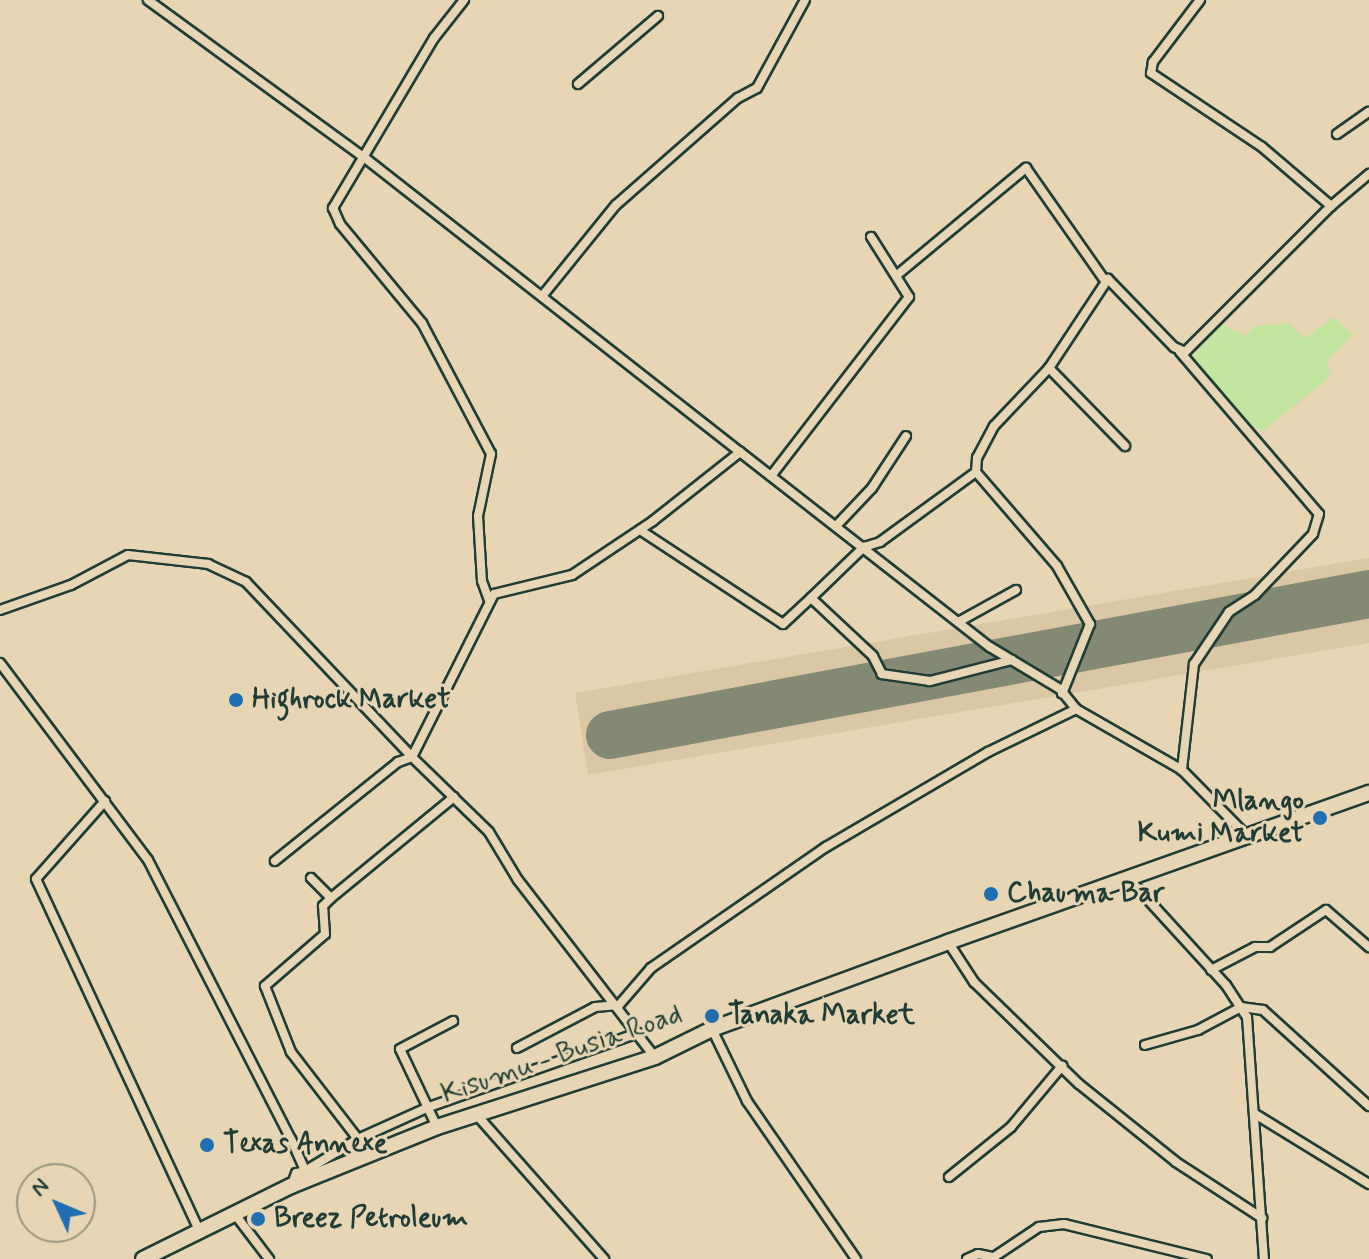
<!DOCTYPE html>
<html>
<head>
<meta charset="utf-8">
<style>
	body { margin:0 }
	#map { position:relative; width:1369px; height:1259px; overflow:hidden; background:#e8d5b3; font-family:Mynerve,sans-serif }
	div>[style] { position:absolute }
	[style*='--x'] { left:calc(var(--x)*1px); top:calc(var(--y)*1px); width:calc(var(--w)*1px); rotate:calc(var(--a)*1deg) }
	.built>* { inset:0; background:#dbc7a4 }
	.green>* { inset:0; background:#c2e59f }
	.runway>* { height:48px; margin:-24px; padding:0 24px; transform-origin:24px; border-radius:24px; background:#848974 }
	.roads { filter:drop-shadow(2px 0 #1f3d34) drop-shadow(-2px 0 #1f3d34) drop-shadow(0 2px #1f3d34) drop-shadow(0 -2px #1f3d34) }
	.street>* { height:8px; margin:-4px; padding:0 4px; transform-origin:4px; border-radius:4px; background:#e8d5b3 }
	.highway>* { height:14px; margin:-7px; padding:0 7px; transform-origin:7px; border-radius:7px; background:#e8d5b3 }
	.dots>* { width:22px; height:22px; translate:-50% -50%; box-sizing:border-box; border:4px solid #e8d5b3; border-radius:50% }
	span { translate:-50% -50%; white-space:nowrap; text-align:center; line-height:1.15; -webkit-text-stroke:6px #e8d5b3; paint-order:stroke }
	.poi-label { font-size:28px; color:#1f3d34; font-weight:700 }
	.left { translate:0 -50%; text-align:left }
	.right { translate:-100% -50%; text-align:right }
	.street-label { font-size:28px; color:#1f3d34 }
	.north { position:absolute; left:16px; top:1163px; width:80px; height:80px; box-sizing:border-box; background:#e8d5b3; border:2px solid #989880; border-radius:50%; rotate:314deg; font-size:22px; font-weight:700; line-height:32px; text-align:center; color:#1f3d34 }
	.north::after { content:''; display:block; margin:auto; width:28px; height:36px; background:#1f6fb2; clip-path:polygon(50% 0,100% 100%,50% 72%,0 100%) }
</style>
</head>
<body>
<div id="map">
	<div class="built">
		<div style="clip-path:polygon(1369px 558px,1369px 643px,588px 775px,575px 693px)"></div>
	</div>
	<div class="green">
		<div style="clip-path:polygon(1334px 317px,1353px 335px,1327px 361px,1330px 377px,1263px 431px,1245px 423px,1193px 356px,1221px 323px,1245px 336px,1256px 326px,1288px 323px,1305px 338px)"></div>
	</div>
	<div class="runway">
		<div style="--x:610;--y:735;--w:772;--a:-10.52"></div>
	</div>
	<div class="roads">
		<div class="street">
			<div style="--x:148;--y:0;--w:268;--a:36.1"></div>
			<div style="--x:365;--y:158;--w:477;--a:38.1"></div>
			<div style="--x:740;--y:452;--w:111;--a:141.6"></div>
			<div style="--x:653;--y:521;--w:97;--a:146.3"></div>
			<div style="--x:572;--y:575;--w:80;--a:166.3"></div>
			<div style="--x:494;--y:594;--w:182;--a:116.7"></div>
			<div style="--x:412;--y:757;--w:107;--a:44.2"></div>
			<div style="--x:489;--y:832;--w:56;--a:58.9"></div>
			<div style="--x:518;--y:880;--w:224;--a:52.3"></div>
			<div style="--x:464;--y:0;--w:48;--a:128.3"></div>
			<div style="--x:434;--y:38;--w:198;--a:120.7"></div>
			<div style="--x:333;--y:208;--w:17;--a:66"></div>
			<div style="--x:340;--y:224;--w:129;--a:50.4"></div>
			<div style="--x:422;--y:323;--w:148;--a:62.2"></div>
			<div style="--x:491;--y:454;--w:63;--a:101.8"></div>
			<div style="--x:478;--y:516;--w:65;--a:86.5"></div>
			<div style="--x:482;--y:581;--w:20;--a:70"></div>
			<div style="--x:1200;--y:0;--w:78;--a:127.2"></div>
			<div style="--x:1153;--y:62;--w:11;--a:100"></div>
			<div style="--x:1151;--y:73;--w:133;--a:33.7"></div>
			<div style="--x:1262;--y:147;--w:91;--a:40.5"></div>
			<div style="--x:1331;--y:206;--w:50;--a:-40.1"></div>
			<div style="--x:578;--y:84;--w:105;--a:-40.4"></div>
			<div style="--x:1337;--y:134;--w:39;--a:-35"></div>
			<div style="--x:897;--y:275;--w:168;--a:-39.7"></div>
			<div style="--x:1026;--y:168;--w:138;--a:55"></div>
			<div style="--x:543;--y:295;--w:116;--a:-51"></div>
			<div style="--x:616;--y:205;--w:162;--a:-41.3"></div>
			<div style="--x:738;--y:98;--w:21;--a:-28"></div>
			<div style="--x:757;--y:88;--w:100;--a:-61.4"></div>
			<div style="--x:1180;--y:352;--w:213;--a:49.4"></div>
			<div style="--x:1319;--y:514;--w:21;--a:107"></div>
			<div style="--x:1313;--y:534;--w:84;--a:133.6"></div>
			<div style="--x:1255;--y:595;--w:31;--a:147"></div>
			<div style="--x:1229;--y:612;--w:63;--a:123.9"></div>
			<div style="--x:1194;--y:664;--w:107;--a:96.5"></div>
			<div style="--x:1049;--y:368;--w:109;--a:45.7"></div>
			<div style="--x:740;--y:452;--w:317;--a:38"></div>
			<div style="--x:990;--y:647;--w:82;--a:31"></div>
			<div style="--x:1060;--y:689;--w:26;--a:51"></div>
			<div style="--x:1076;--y:709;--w:122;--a:29.9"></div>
			<div style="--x:1182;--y:770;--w:93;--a:45.4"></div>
			<div style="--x:976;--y:472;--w:124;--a:49.2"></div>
			<div style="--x:1057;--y:566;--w:67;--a:60.4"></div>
			<div style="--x:1090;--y:624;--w:75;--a:111.8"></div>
			<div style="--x:771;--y:476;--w:226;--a:-52.4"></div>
			<div style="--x:909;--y:297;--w:71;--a:-122.3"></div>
			<div style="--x:837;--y:525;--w:51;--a:-46.6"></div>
			<div style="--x:872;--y:488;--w:62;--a:-56.8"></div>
			<div style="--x:640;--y:530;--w:171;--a:33.3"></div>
			<div style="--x:783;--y:624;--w:38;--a:-43"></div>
			<div style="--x:0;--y:610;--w:75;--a:-19.4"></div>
			<div style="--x:71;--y:585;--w:64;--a:-27.8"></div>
			<div style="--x:128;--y:555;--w:81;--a:6.4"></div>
			<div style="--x:208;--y:564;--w:42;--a:25.3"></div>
			<div style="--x:246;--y:582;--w:241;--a:46.5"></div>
			<div style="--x:412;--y:757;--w:15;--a:160"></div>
			<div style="--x:398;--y:762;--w:158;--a:141.2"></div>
			<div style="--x:960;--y:621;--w:64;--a:-29"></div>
			<div style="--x:1012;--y:660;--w:85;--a:165.6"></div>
			<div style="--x:930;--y:681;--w:49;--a:-171.7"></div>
			<div style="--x:882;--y:674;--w:20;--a:-117"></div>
			<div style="--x:873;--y:656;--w:85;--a:-136.9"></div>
			<div style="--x:811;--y:598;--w:74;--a:-43.9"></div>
			<div style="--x:864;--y:547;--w:17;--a:-17"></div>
			<div style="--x:880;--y:542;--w:119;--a:-36.1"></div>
			<div style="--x:976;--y:472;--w:14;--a:-86"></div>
			<div style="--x:977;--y:458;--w:36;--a:-62"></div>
			<div style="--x:994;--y:426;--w:80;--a:-46.5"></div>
			<div style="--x:1049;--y:368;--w:107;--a:-56.5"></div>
			<div style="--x:1108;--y:279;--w:95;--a:45.9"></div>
			<div style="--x:1174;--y:347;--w:12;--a:24"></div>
			<div style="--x:1185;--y:352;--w:206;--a:-45"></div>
			<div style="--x:0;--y:663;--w:246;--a:53.1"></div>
			<div style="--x:148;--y:860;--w:314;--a:62.9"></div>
			<div style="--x:291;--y:1139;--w:35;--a:66"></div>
			<div style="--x:305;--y:1171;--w:9;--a:167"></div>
			<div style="--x:296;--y:1173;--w:12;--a:110"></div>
			<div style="--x:105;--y:801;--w:104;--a:131.5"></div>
			<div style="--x:36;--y:879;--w:387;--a:65.1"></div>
			<div style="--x:311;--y:878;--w:28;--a:45"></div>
			<div style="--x:1130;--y:880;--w:142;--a:47.6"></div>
			<div style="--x:1226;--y:985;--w:38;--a:57"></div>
			<div style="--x:1247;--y:1017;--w:243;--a:86"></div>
			<div style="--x:948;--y:942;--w:48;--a:57"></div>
			<div style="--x:974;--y:982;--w:146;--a:44.2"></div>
			<div style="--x:1079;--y:1084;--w:124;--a:38.8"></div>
			<div style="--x:1176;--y:1162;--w:103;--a:33.1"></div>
			<div style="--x:1211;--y:970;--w:50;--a:-27.6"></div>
			<div style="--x:1255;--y:947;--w:15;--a:0"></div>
			<div style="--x:1270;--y:947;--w:67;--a:-33.5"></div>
			<div style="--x:1326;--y:910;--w:57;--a:40.7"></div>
			<div style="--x:712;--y:1029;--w:80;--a:64.1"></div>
			<div style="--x:747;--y:1101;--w:192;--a:55.4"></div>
			<div style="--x:1145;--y:1045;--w:55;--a:-15.8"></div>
			<div style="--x:1198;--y:1030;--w:49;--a:-28.1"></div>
			<div style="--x:1241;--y:1007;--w:22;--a:8"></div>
			<div style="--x:1263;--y:1010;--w:143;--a:42.2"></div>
			<div style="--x:517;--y:1048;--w:88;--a:-27.7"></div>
			<div style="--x:595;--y:1007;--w:24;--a:-5"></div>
			<div style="--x:619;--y:1005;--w:49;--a:-49.1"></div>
			<div style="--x:651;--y:968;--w:213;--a:-34.7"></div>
			<div style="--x:826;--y:847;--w:188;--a:-30.4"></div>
			<div style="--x:988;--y:752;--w:98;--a:-26"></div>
			<div style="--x:475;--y:1113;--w:195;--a:48.5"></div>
			<div style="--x:1255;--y:1114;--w:134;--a:31.6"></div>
			<div style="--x:437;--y:1127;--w:86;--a:-115.4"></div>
			<div style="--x:400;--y:1049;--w:60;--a:-27.8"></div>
			<div style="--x:365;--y:1156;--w:18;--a:-112"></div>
			<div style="--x:358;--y:1139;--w:110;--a:-127.6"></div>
			<div style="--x:291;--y:1052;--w:71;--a:-111.5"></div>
			<div style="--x:265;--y:986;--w:79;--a:-40.9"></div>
			<div style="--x:325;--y:934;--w:28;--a:-94"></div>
			<div style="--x:323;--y:906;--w:11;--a:-45"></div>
			<div style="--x:331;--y:898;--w:159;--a:-39.4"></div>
			<div style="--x:305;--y:1171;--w:62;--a:-31.1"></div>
			<div style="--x:358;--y:1139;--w:78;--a:-24.3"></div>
			<div style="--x:429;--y:1107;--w:222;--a:-19.5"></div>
			<div style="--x:949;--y:1177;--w:80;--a:-38.9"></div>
			<div style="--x:1011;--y:1127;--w:80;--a:-50.1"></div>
			<div style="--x:234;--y:1213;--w:58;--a:52.7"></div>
			<div style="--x:967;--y:1259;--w:12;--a:-24"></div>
			<div style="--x:978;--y:1254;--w:16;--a:11"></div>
			<div style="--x:994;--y:1257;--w:54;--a:-33.7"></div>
			<div style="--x:1039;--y:1227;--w:25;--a:-7"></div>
			<div style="--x:1064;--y:1224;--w:147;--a:13.8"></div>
		</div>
		<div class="highway">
			<div style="--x:143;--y:1259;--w:165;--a:-26.3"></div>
			<div style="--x:291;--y:1186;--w:157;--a:-22"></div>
			<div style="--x:437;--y:1127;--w:229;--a:-17.8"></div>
			<div style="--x:655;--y:1057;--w:64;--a:-26.2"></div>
			<div style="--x:712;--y:1029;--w:252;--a:-20.2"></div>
			<div style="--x:948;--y:942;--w:447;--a:-19.5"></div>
		</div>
	</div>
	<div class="dots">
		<div style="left:236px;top:700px;background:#1f6fb2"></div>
		<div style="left:1320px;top:818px;background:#1f6fb2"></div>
		<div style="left:991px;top:894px;background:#1f6fb2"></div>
		<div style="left:712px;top:1016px;background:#1f6fb2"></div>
		<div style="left:207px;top:1145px;background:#1f6fb2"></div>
		<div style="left:258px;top:1219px;background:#1f6fb2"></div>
	</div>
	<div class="poi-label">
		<span class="left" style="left:252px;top:700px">Highrock Market</span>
		<span class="right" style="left:1304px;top:818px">Mlango<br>Kumi Market</span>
		<span class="left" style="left:1007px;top:894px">Chauma Bar</span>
		<span class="left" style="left:728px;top:1016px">Tanaka Market</span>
		<span class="left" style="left:223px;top:1145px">Texas Annexe</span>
		<span class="left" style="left:274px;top:1219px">Breez Petroleum</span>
	</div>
	<div class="street-label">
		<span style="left:562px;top:1055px;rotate:-19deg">Kisumu - Busia Road</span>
	</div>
	<div class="north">N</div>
</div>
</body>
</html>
